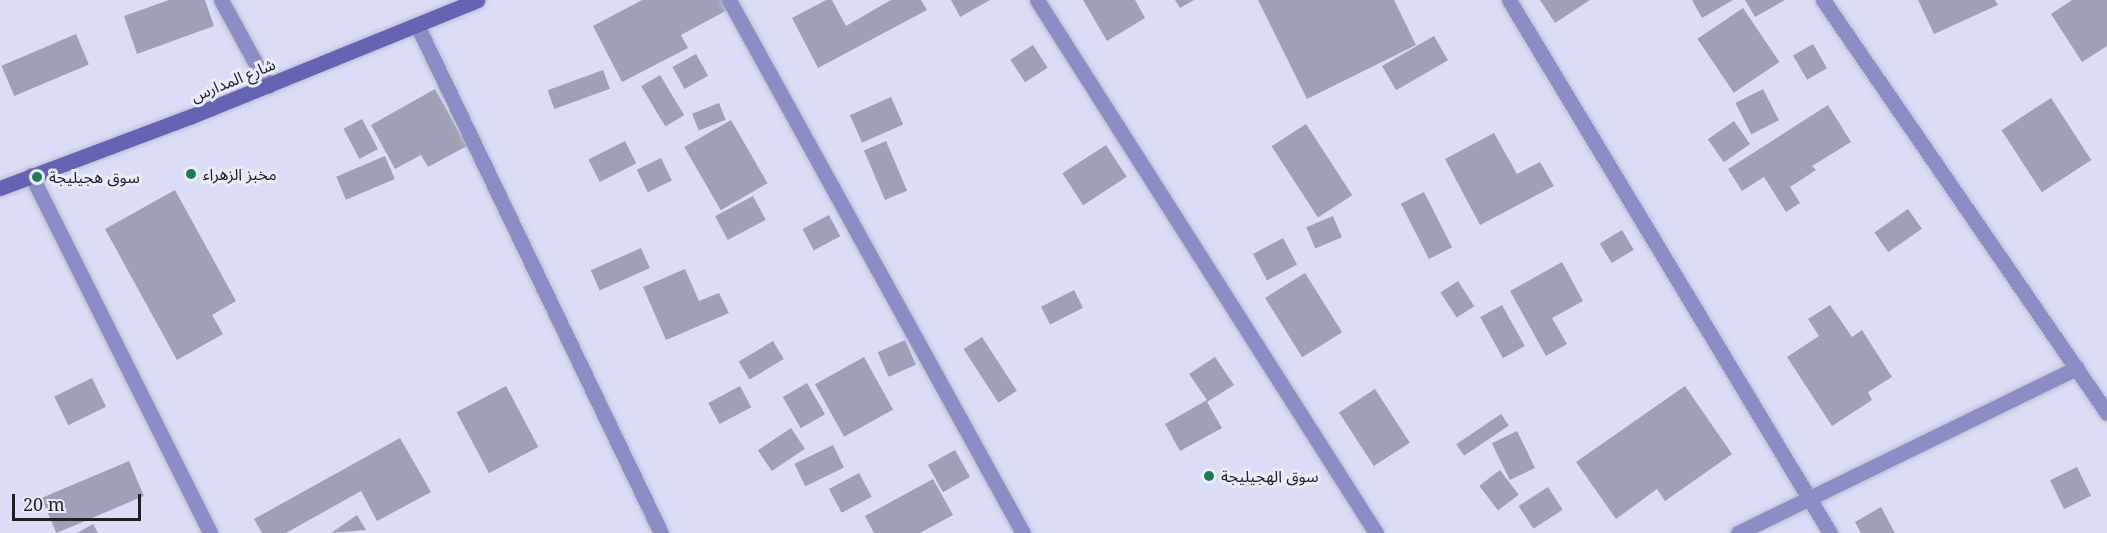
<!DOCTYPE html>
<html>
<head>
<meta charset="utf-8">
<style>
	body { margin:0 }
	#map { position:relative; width:2107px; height:533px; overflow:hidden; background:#dbddf6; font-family:"Noto Serif","Noto Sans Arabic",serif }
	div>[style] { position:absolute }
	.building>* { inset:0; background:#9fa0b8; transform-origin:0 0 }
	.roads { filter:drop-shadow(0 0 2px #b9bbd1) drop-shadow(0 0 2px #b9bbd1) }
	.street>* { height:15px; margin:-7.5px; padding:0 7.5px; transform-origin:7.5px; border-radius:7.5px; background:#8b8dc4 }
	.secondary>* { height:15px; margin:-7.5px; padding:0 7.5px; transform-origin:7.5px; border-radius:7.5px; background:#6563b3 }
	.dots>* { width:16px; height:16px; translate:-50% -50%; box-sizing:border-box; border:3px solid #e9ebff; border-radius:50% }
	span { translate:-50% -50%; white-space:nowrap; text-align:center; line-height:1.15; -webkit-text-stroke:6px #e9ebff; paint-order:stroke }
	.street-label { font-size:16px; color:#1e1f28 }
	.poi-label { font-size:16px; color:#1e1f28 }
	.left { translate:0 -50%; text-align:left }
	.scale { position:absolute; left:12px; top:494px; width:129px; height:27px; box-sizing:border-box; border:3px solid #1e1f28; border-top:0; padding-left:8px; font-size:18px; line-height:21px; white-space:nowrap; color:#1e1f28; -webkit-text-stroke:4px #e9ebff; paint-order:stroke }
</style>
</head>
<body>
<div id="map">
	<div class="building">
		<div style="clip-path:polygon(169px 0,205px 0,214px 26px,137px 54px,124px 16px)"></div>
		<div style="clip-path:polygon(642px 0,732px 0,735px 6px,681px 35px,688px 48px,622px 82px,593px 26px)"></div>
		<div style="clip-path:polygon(826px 0,832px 0,846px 26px,891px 0,921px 0,927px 10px,818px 68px,792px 18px)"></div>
		<div style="clip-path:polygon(951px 0,990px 0,960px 17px)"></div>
		<div style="clip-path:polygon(1083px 0,1135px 0,1145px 18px,1107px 41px)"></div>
		<div style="clip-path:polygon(1175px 0,1194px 0,1180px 8px)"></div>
		<div style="clip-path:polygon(1258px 0,1394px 0,1416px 45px,1307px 99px)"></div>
		<div style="clip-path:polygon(1540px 0,1590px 0,1555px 23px)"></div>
		<div style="clip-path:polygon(1692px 0,1733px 0,1702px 18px)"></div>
		<div style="clip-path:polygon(1745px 0,1785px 0,1755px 17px)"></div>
		<div style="clip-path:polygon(1918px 0,1995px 0,1998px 5px,1934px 34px)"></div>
		<div style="clip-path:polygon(2072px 0,2107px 0,2107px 46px,2082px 62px,2051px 14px)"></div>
		<div style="left:1743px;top:8px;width:65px;height:55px;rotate:56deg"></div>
		<div style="left:76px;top:34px;width:33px;height:81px;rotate:67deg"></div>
		<div style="left:1434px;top:36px;width:28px;height:60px;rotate:60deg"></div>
		<div style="left:1813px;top:44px;width:28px;height:23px;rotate:60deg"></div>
		<div style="left:1033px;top:45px;width:27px;height:27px;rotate:57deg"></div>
		<div style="left:696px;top:54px;width:25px;height:27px;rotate:61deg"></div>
		<div style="left:603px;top:70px;width:20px;height:59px;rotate:70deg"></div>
		<div style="left:660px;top:75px;width:47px;height:22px;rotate:59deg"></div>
		<div style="clip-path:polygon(435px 89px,467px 146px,428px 167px,421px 155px,395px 169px,371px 125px)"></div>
		<div style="left:1763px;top:89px;width:35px;height:31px;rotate:63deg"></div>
		<div style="left:891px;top:97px;width:30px;height:45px;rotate:66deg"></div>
		<div style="left:2051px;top:98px;width:74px;height:59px;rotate:57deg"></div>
		<div style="left:719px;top:103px;width:18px;height:29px;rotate:68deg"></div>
		<div style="clip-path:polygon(1828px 105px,1851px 142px,1812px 166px,1816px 170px,1790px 187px,1800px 203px,1786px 212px,1764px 177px,1742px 191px,1728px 169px)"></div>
		<div style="left:362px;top:119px;width:34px;height:21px;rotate:62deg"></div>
		<div style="left:731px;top:120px;width:73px;height:54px;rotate:60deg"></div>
		<div style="left:1734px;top:121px;width:28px;height:32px;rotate:55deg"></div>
		<div style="left:1306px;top:124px;width:85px;height:41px;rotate:57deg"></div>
		<div style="clip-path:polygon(1494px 133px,1517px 174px,1540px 162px,1554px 186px,1480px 225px,1445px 159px)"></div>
		<div style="left:625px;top:141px;width:25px;height:41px;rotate:63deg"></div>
		<div style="left:886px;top:141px;width:54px;height:24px;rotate:67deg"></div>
		<div style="left:1106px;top:145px;width:38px;height:52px;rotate:57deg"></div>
		<div style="left:385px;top:156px;width:25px;height:53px;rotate:67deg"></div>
		<div style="left:661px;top:158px;width:25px;height:27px;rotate:64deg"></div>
		<div style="clip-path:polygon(175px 190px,236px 301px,212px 315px,223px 334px,177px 360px,105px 229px)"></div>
		<div style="left:1424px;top:192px;width:62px;height:26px;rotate:63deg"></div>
		<div style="left:753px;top:196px;width:27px;height:43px;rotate:62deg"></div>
		<div style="left:1908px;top:209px;width:24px;height:41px;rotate:55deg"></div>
		<div style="left:829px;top:215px;width:24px;height:30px;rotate:62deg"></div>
		<div style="left:1333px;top:216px;width:23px;height:29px;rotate:67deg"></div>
		<div style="left:1622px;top:230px;width:23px;height:26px;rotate:59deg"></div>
		<div style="left:1283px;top:238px;width:30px;height:34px;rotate:62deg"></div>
		<div style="left:641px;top:248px;width:22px;height:55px;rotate:66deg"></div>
		<div style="clip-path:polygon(1562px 262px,1583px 301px,1552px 318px,1567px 344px,1546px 356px,1510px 291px)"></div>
		<div style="clip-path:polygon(685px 269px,699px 301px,719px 293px,729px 313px,666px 340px,643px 287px)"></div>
		<div style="left:1305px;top:273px;width:70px;height:47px;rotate:58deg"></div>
		<div style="left:1458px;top:281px;width:30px;height:21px;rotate:57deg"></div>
		<div style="left:1074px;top:290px;width:20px;height:37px;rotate:63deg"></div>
		<div style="left:1502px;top:305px;width:47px;height:25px;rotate:61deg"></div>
		<div style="clip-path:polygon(1830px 305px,1852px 337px,1862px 330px,1892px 377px,1868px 392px,1872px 400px,1832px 426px,1787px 357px,1819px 336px,1808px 319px)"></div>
		<div style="left:982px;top:337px;width:64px;height:22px;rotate:57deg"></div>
		<div style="left:905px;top:340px;width:27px;height:30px;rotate:66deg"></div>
		<div style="left:773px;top:341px;width:21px;height:40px;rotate:59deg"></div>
		<div style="left:864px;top:357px;width:60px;height:56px;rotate:61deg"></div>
		<div style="clip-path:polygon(1215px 357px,1234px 385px,1207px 402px,1222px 428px,1180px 451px,1165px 424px,1207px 400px,1189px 374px)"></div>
		<div style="left:92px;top:378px;width:32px;height:42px;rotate:64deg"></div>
		<div style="left:807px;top:383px;width:36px;height:28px;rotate:60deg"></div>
		<div style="left:506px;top:386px;width:69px;height:56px;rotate:62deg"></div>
		<div style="left:740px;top:386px;width:24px;height:36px;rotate:62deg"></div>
		<div style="clip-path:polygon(1685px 386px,1732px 454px,1665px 501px,1657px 489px,1616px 519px,1576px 462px)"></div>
		<div style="left:1375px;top:389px;width:64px;height:43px;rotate:57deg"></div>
		<div style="left:1501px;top:414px;width:14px;height:54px;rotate:56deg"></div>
		<div style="left:791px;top:428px;width:25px;height:40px;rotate:56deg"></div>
		<div style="left:1517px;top:431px;width:41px;height:28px;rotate:64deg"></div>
		<div style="clip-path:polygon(400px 438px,431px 492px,377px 521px,361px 491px,286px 533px,262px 533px,254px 519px)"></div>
		<div style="left:833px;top:445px;width:25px;height:43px;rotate:64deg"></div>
		<div style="left:955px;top:450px;width:31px;height:31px;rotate:61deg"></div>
		<div style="left:129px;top:461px;width:38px;height:95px;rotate:67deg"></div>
		<div style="left:2077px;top:467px;width:32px;height:30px;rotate:64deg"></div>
		<div style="left:1500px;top:470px;width:31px;height:26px;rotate:53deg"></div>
		<div style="left:859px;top:473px;width:27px;height:34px;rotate:62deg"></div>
		<div style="clip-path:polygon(933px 479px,953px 515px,920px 533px,874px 533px,865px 516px)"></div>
		<div style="left:1548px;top:487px;width:27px;height:35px;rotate:57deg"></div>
		<div style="clip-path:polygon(1881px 507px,1895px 533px,1861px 533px,1855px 522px)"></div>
		<div style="clip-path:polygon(357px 515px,366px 530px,331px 533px)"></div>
		<div style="clip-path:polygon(93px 524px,98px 533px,77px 533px)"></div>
	</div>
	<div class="roads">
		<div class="street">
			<div style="left:221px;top:0;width:98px;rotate:61.3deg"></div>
			<div style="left:729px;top:0;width:609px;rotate:61.12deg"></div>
			<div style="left:1037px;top:0;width:632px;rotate:57.54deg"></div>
			<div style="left:1509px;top:0;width:622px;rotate:58.94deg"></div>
			<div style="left:1823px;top:0;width:501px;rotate:55.49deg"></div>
			<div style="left:417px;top:25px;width:564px;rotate:64.34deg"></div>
			<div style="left:31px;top:175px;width:400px;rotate:63.4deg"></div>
			<div style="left:1738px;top:533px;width:377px;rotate:-26deg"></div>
		</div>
		<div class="secondary">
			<div style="left:0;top:188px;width:205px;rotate:-20.6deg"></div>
			<div style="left:192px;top:116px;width:308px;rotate:-22.1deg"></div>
		</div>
	</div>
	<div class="dots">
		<div style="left:191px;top:174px;background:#1d7c53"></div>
		<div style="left:37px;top:177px;background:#1d7c53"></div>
		<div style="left:1209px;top:476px;background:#1d7c53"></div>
	</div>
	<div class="street-label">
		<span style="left:233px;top:80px;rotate:-22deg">شارع المدارس</span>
	</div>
	<div class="poi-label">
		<span class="left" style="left:203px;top:174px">مخبز الزهراء</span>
		<span class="left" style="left:49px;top:177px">سوق هجيليجة</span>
		<span class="left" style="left:1221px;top:476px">سوق الهجيليجة</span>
	</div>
	<div class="scale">20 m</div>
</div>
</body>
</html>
